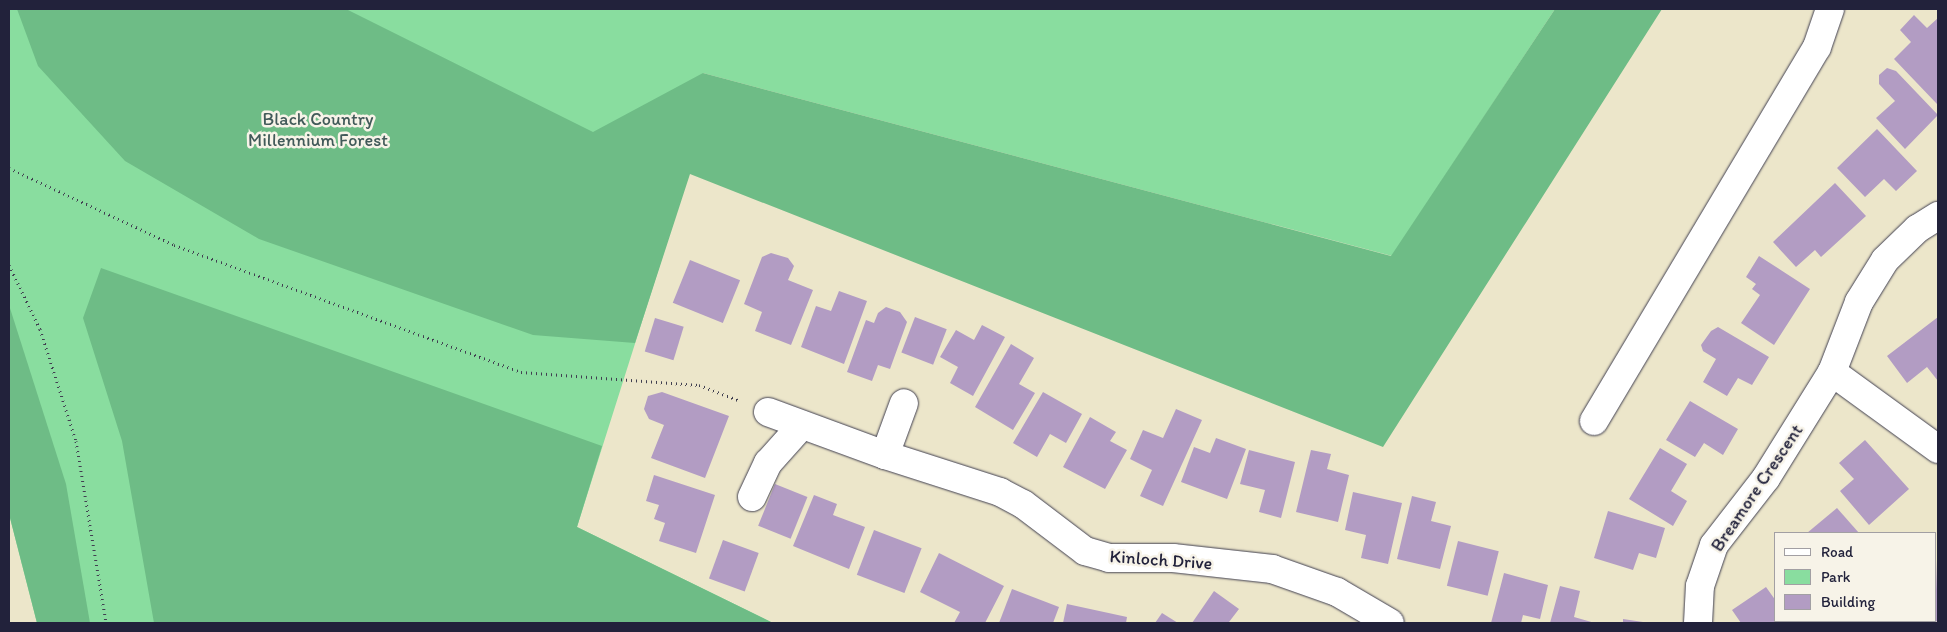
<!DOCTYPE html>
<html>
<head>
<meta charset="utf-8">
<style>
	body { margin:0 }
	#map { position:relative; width:1947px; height:632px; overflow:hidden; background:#ece6ca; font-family:Itim,sans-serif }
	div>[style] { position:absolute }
	.green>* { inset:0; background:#89dd9f }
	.forest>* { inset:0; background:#6ebc86 }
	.building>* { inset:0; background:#b29cc3; transform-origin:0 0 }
	.path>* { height:3px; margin-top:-1.5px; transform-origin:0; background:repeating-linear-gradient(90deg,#403f50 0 1px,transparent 0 5px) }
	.roads { filter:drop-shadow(0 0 1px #403f50) drop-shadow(0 0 1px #403f50) }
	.minor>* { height:28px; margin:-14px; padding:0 14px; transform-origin:14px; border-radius:14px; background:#fff }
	span { translate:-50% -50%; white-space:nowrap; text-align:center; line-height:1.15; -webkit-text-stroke:5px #f7f3e8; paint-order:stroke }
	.park-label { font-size:18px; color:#415a59 }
	.street-label { font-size:18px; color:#22223b }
	.frame { position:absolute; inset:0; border:10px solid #22223b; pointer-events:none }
	.legend { position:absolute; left:1774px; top:532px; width:162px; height:90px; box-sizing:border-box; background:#f7f3e8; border:1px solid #a29fa3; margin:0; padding:6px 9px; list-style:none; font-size:15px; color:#22223b }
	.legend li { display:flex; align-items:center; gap:10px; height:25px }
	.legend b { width:25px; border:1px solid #a29fa3 }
</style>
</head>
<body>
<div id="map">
	<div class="green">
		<div style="clip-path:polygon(9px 9px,1555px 9px,1392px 256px,703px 73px,689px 173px,577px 527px,773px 623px,37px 623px,9px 514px)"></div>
	</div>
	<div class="forest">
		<div style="clip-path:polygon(17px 9px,346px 9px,593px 132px,703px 73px,1391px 256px,1555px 9px,1662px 9px,1383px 447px,690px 174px,635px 343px,533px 335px,259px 239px,125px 161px,38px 66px)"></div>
		<div style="clip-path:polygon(101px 268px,602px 446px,577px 527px,773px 623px,154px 623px,122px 441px,83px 318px)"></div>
		<div style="clip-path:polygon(9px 305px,66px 484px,90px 623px,37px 623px,9px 514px)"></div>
	</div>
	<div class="building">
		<div style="clip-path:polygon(1914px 15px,1927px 28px,1938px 18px,1937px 104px,1894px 59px,1911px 42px,1900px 30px)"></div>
		<div style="clip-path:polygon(1887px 68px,1896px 71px,1938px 115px,1905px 149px,1876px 118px,1895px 101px,1879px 84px,1879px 75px)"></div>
		<div style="clip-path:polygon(1877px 129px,1917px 171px,1896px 191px,1884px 179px,1865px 197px,1837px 168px)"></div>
		<div style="clip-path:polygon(1835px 183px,1866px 216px,1821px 257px,1815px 250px,1796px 267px,1773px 242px)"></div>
		<div style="clip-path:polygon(771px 253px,788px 258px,794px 266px,788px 280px,813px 290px,791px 345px,755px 331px,762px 312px,744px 304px,762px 257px)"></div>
		<div style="clip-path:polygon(1759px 256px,1810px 289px,1774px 345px,1741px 323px,1760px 295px,1752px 289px,1756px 284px,1746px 277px)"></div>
		<div style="left:690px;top:260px;width:54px;height:46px;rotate:22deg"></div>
		<div style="clip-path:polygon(839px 291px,867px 301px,844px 364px,801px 347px,816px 306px,831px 311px)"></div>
		<div style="clip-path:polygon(886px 307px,900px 312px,907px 322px,890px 369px,878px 365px,872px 381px,847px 372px,866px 320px,874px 323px,878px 313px)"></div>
		<div style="left:915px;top:317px;width:34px;height:38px;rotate:21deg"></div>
		<div style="clip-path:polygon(1938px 317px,1938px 381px,1927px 367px,1907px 383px,1887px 356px)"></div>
		<div style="left:655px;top:318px;width:30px;height:35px;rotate:17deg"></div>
		<div style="clip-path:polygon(982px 325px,1005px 337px,973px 396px,950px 383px,958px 367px,940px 357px,956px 330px,974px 340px)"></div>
		<div style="clip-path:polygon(1718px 327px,1769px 357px,1752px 385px,1738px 378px,1727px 396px,1703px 382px,1716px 359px,1703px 351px,1701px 345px,1711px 331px)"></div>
		<div style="clip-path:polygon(1011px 344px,1034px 358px,1019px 384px,1035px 393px,1013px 430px,975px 407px)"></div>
		<div style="clip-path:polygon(662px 392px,729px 416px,705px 478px,651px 458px,664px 425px,649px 419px,644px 409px,648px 396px)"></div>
		<div style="clip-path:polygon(1043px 392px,1082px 414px,1066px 443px,1050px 434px,1037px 457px,1013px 443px)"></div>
		<div style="clip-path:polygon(1690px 401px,1738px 429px,1723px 455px,1704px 443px,1695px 457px,1666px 440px)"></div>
		<div style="clip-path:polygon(1176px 409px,1202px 420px,1163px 506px,1140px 496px,1152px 470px,1130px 459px,1143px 430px,1163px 438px)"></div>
		<div style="clip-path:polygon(1090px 417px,1116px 432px,1110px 441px,1127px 450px,1105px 489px,1063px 467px)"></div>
		<div style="clip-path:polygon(1216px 438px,1246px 449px,1227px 499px,1181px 482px,1194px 447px,1210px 453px)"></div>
		<div style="clip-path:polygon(1865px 440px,1909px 489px,1869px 525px,1840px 491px,1854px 479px,1839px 463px)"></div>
		<div style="clip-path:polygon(1660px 448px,1687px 464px,1671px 491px,1687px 501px,1673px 526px,1629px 499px)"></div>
		<div style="clip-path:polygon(1249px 450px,1295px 462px,1281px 518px,1259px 512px,1265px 490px,1240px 484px)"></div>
		<div style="clip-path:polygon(1311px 450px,1331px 454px,1327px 469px,1349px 475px,1338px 522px,1296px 512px)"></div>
		<div style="clip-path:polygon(654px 475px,715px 495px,696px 553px,659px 541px,665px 523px,654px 519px,659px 505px,646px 501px)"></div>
		<div style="left:775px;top:484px;width:35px;height:45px;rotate:22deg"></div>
		<div style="clip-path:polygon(1353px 492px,1402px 503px,1388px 564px,1361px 558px,1366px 535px,1345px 530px)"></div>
		<div style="clip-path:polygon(814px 495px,837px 504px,833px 515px,865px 527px,849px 569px,793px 546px)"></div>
		<div style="clip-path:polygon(1412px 496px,1436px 502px,1431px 521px,1451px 526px,1440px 569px,1397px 559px)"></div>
		<div style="clip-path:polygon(1837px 508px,1859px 533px,1807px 533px)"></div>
		<div style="clip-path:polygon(1608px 511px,1665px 528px,1656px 558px,1639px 553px,1633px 570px,1594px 558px)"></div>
		<div style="left:874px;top:530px;width:51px;height:48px;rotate:21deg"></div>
		<div style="left:723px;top:540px;width:38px;height:41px;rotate:20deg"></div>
		<div style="left:1458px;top:541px;width:42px;height:46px;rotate:14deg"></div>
		<div style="clip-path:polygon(939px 553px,1004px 586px,985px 623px,954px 623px,960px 612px,920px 592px)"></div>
		<div style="clip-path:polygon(1936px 559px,1938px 620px,1935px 623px,1932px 621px,1936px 621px)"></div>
		<div style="clip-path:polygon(1504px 573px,1548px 585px,1540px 619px,1523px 615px,1521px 623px,1491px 623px)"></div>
		<div style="clip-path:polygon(1560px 586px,1580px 591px,1574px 617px,1595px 623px,1550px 623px)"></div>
		<div style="clip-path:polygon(1766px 587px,1776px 601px,1776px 621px,1811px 623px,1741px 623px,1732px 610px)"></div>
		<div style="clip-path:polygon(1012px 589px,1059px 607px,1053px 623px,999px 623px)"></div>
		<div style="clip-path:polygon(1214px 591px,1239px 609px,1229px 622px,1232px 623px,1192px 623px)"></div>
		<div style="clip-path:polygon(1067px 604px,1127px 617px,1126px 623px,1063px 623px)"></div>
		<div style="clip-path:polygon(1162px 613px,1178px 623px,1155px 623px)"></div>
		<div style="clip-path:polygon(1623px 619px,1643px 622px,1643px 623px,1623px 623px)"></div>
	</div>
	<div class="path">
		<div style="left:9px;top:168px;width:182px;rotate:25deg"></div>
		<div style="left:174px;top:245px;width:370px;rotate:20.1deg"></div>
		<div style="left:521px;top:372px;width:178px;rotate:4.2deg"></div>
		<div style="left:699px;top:385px;width:42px;rotate:21deg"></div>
		<div style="left:9px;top:265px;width:71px;rotate:64.2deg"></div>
		<div style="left:40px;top:329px;width:118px;rotate:72.2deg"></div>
		<div style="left:76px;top:441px;width:184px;rotate:80.6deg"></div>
	</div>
	<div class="roads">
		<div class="minor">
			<div style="left:1832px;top:372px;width:131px;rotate:36deg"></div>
			<div style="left:768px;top:412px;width:125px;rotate:20.2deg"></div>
			<div style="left:885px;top:455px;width:121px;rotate:17.8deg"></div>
			<div style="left:1000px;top:492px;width:26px;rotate:28deg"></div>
			<div style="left:1023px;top:504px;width:78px;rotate:37.2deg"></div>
			<div style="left:1085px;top:551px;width:25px;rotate:16deg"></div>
			<div style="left:1109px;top:558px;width:64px"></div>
			<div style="left:1173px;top:558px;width:100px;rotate:6.3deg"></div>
			<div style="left:1272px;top:569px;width:69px;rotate:19.5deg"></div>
			<div style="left:1337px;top:592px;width:61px;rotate:30.3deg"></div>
			<div style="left:1594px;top:421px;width:435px;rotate:-59.2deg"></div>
			<div style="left:1817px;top:47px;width:40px;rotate:-71.1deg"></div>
			<div style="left:885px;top:455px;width:55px;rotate:-69.9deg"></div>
			<div style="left:752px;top:497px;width:38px;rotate:-65deg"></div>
			<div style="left:768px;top:463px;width:51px;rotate:-48.2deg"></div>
			<div style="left:1698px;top:623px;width:37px;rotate:-87deg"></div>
			<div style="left:1700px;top:586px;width:43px;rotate:-71.1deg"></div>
			<div style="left:1714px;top:545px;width:85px;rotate:-52.2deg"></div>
			<div style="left:1766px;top:478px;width:125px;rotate:-58.1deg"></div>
			<div style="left:1832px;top:372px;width:75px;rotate:-68.9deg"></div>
			<div style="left:1859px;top:302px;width:49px;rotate:-58.2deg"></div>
			<div style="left:1885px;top:260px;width:45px;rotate:-44.1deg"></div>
			<div style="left:1917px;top:229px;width:25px;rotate:-32deg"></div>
		</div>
	</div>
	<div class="park-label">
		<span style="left:318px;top:130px">Black Country<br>Millennium Forest</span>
	</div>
	<div class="street-label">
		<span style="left:1757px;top:488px;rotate:-56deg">Breamore Crescent</span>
		<span style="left:1161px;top:560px;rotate:4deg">Kinloch Drive</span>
	</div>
	<div class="frame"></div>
	<ul class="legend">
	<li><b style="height:6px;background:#fff"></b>Road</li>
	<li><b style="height:14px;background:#89dd9f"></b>Park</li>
	<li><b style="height:14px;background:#b29cc3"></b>Building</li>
	</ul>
</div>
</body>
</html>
